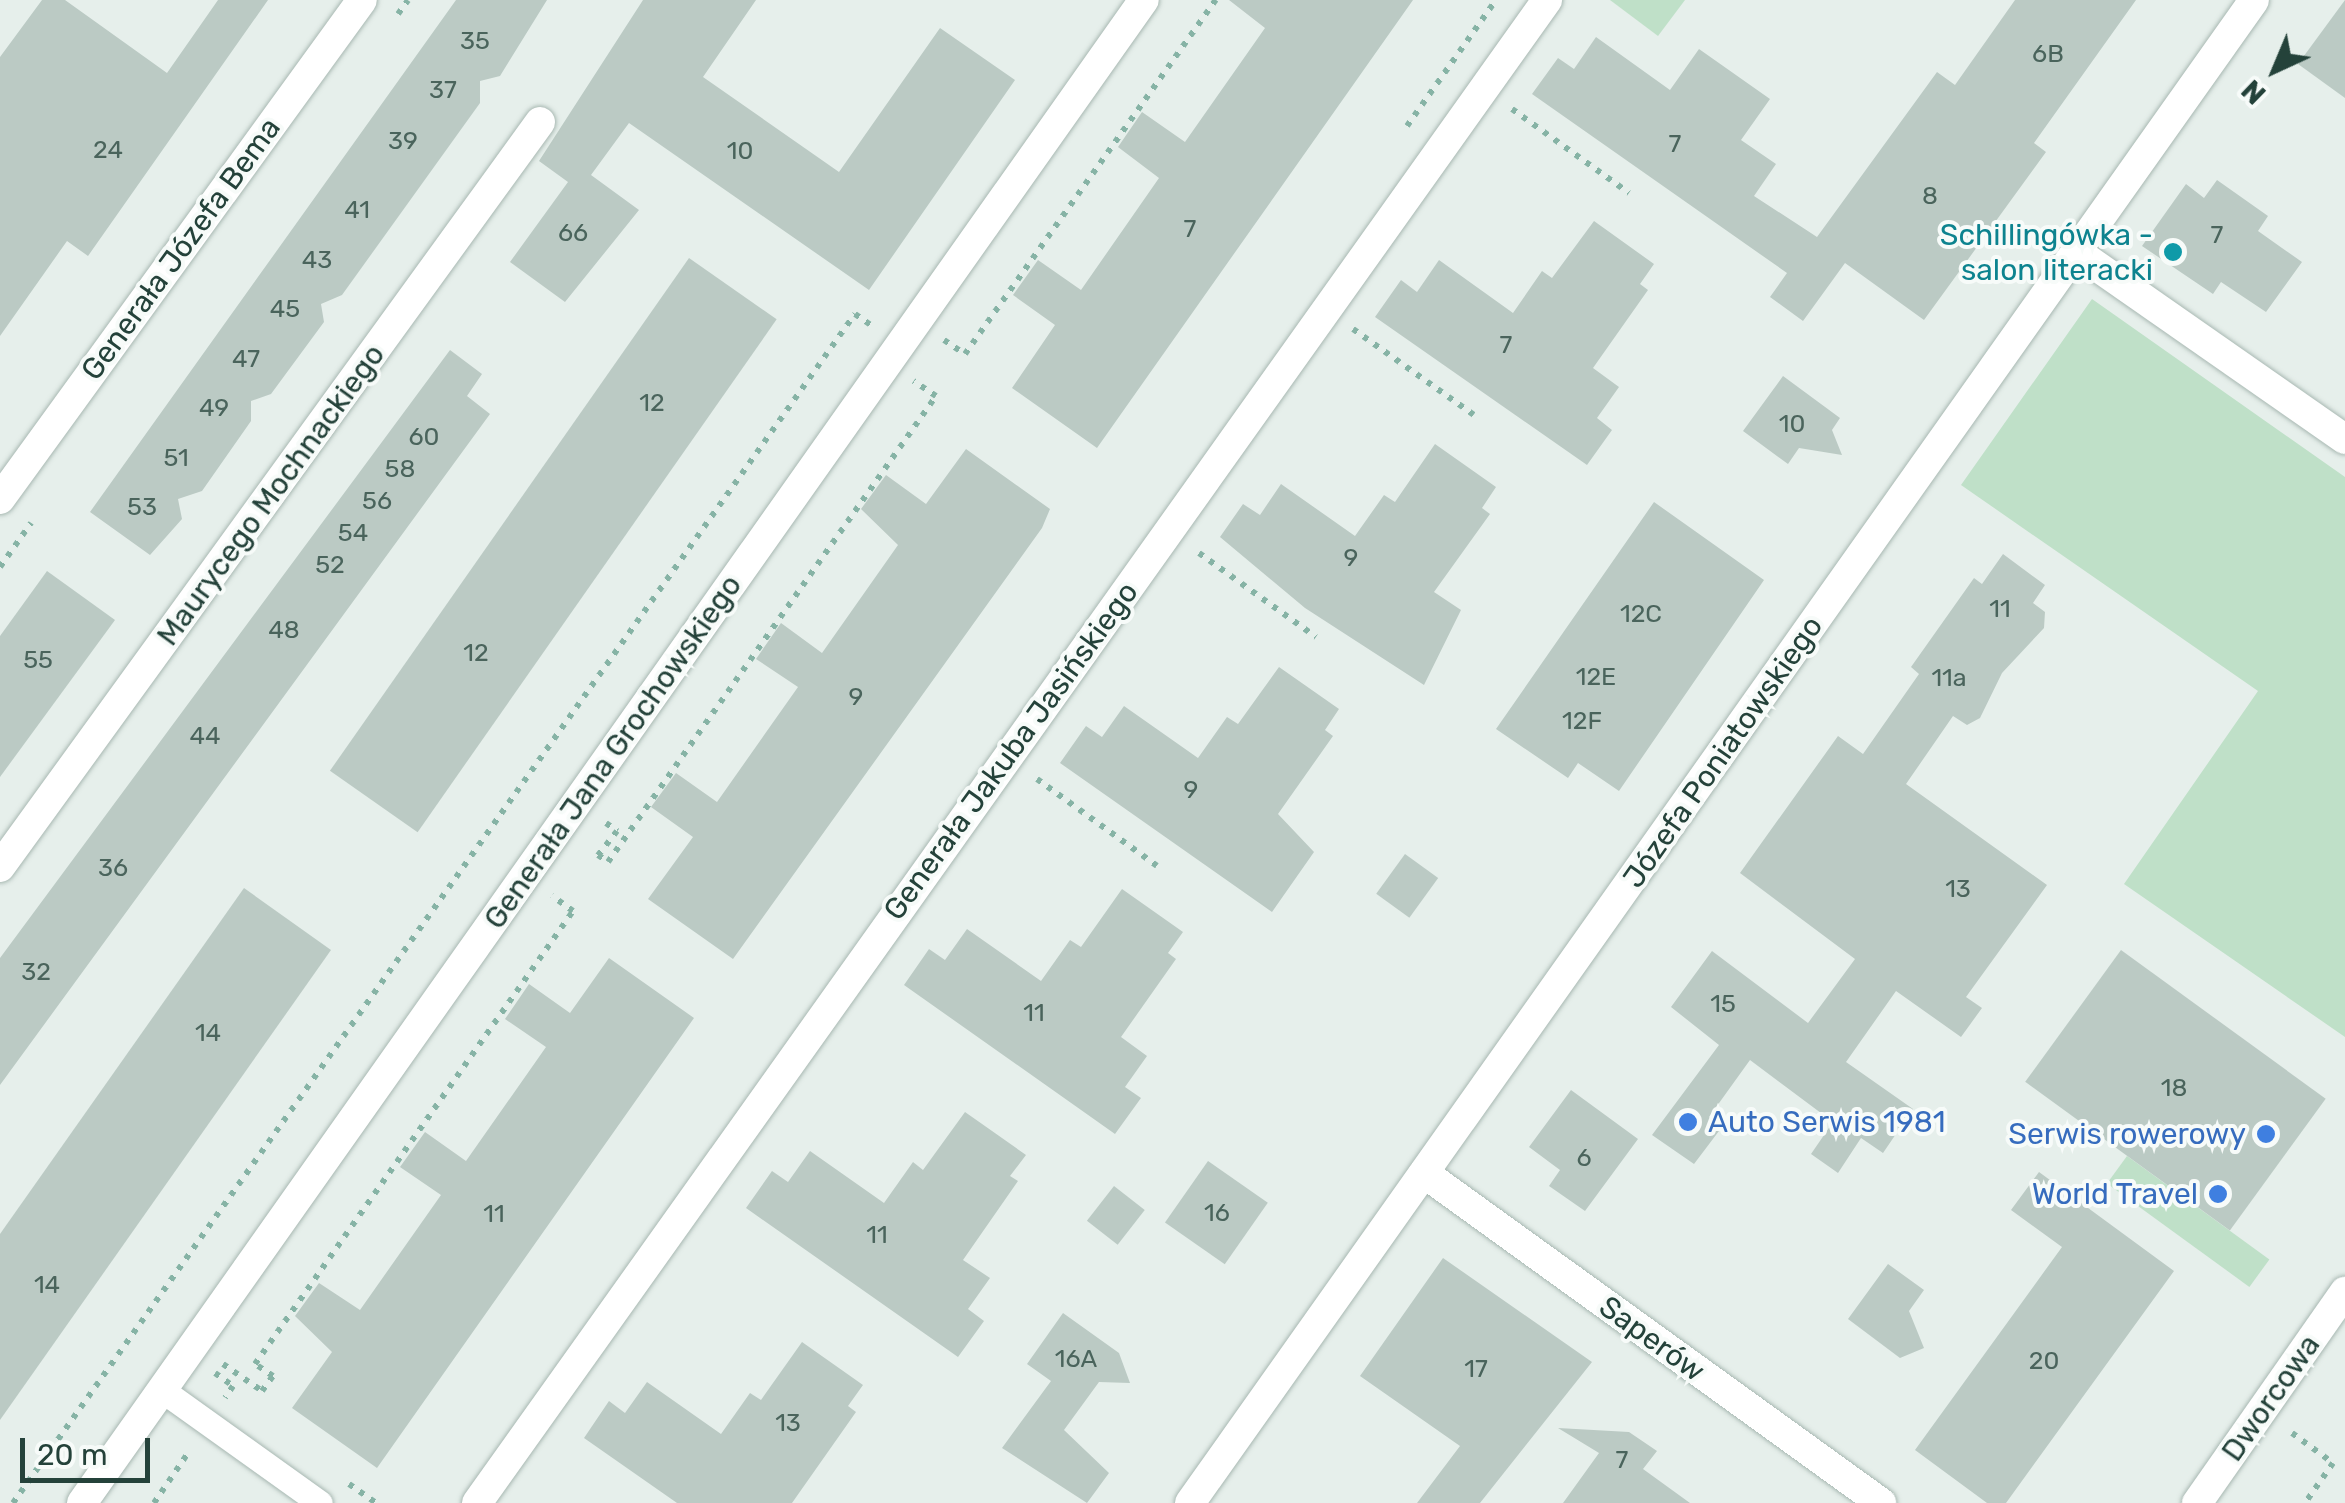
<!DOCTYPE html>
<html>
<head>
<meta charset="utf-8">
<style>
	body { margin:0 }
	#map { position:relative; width:2345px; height:1503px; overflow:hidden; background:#e6efeb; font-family:Rubik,sans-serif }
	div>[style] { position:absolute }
	.green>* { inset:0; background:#bfe0c8; transform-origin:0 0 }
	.building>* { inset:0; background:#bbcac4; transform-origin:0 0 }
	.path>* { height:6px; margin-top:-3px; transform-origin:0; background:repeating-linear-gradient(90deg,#86b3a5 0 5px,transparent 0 13px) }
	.roads { filter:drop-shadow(0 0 2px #a8b8b2) drop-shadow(0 0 2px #a8b8b2) }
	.lane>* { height:25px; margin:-12.5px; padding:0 12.5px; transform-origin:12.5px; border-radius:12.5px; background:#fff }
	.street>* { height:30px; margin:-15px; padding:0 15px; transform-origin:15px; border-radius:15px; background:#fff }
	.secondary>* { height:30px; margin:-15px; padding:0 15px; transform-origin:15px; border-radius:15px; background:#fff }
	.dots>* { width:28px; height:28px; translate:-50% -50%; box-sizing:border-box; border:5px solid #f7fbf9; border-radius:50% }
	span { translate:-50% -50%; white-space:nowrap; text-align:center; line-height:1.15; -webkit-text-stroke:8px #f7fbf9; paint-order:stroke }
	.number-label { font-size:25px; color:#4a645c }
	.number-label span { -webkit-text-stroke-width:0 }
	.culture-label { font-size:30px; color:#0d838f }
	.right { translate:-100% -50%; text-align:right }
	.street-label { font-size:30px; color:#24423a }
	.shop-label { font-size:30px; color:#366cbe }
	.left { translate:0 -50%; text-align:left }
	.north { position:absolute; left:2225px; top:20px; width:100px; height:100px; -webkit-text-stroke:8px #f7fbf9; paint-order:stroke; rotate:224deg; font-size:28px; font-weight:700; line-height:40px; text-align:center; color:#24423a }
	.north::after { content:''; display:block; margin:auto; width:35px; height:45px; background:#24423a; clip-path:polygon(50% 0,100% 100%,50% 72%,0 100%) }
	.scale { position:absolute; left:20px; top:1438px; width:130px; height:45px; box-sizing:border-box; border:5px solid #24423a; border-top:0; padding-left:12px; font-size:30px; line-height:35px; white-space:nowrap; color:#24423a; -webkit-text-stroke:8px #f7fbf9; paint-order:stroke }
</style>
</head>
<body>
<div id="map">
	<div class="green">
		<div style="clip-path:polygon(1610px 0,1685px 0,1658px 36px)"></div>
		<div style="clip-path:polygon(2092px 299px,2345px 477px,2345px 1037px,2124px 884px,2258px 691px,1961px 485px)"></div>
		<div style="left:2127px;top:1156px;width:176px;height:34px;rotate:36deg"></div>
	</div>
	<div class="building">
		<div style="clip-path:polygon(42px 0,65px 0,167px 73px,218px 0,268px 0,88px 256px,67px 241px,0 336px,0 57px)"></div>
		<div style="clip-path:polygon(456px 0,547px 0,500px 76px,480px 81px,480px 103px,342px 295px,321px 304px,324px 322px,271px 394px,251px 401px,251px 421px,202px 491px,178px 499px,182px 519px,150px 555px,90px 512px)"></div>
		<div style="clip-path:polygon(643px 0,756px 0,703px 77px,839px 172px,940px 28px,1015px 80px,869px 290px,629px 123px,591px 175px,639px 210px,565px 302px,510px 262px,568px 182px,539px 161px)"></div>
		<div style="clip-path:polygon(1229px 0,1413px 0,1097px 448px,1012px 388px,1055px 325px,1013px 295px,1038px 260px,1081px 290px,1159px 178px,1118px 147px,1142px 112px,1185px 142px,1265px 28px)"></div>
		<div style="clip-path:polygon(2015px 0,2136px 0,2034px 143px,2046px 152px,1924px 320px,1845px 263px,1803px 321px,1770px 297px,1787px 273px,1532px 94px,1558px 58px,1574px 69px,1596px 37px,1670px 90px,1699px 49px,1770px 99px,1741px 140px,1776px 164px,1754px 196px,1817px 237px,1937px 72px,1955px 85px)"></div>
		<div style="clip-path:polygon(2345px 0,2345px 98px,2298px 64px)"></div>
		<div style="clip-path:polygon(2217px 180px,2268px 216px,2258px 231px,2302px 262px,2266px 312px,2221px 282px,2213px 294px,2142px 246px,2186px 184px,2204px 198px)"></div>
		<div style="clip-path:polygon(1594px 221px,1654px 264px,1640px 284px,1648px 290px,1593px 368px,1619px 387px,1597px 418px,1612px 430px,1587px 465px,1375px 317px,1401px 280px,1417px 292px,1439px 260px,1513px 313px,1542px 271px,1552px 278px)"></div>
		<div style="left:689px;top:258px;width:107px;height:626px;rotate:35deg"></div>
		<div style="clip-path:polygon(450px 350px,482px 374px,467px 396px,490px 414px,0 1085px,0 958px)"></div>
		<div style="clip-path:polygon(1783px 376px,1840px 418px,1832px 430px,1842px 455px,1799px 448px,1788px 464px,1743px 431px)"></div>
		<div style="clip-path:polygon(1435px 444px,1496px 487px,1482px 508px,1490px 514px,1434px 592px,1461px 610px,1424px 685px,1305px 608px,1220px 537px,1243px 504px,1260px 515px,1281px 484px,1355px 536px,1384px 495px,1395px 502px)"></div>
		<div style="clip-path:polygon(966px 449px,1050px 509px,1042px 528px,733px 959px,648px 899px,693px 837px,651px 807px,676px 773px,717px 802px,798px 687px,756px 659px,781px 623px,822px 653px,898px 545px,861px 509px,886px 475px,926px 504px)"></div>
		<div style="clip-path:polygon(1654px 502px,1764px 580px,1619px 791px,1578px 763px,1568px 778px,1496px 729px)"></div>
		<div style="clip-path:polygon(2003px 554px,2045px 585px,2033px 603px,2045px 612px,2044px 628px,2002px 673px,1980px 718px,1967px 725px,1953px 716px,1906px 784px,2047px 885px,1966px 997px,1982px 1008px,1961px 1037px,1896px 991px,1846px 1062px,1913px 1109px,1883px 1153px,1861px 1138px,1838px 1173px,1811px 1154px,1833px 1122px,1750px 1060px,1709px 1117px,1722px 1127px,1694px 1164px,1652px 1135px,1719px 1045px,1671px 1007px,1712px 951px,1808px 1023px,1855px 959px,1740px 873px,1838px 736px,1863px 754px,1919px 674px,1911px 667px,1974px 578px,1982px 584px)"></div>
		<div style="clip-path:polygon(47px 571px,115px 620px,0 777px,0 636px)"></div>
		<div style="clip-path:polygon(1279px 667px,1339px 709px,1325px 730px,1333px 736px,1278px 814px,1314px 852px,1272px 912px,1060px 763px,1086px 726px,1102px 737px,1124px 706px,1198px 758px,1227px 717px,1238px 724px)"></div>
		<div style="left:1405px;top:854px;width:41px;height:49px;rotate:36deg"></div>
		<div style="clip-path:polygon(244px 888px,331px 950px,0 1420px,0 1234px)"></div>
		<div style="clip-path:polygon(1122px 889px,1183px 932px,1168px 953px,1176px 959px,1121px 1037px,1147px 1056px,1125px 1087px,1141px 1098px,1115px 1134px,904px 985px,929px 949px,945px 960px,967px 929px,1041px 981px,1070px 940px,1081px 947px)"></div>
		<div style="left:2121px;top:950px;width:253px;height:163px;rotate:36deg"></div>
		<div style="clip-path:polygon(609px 958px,694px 1018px,377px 1468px,292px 1408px,332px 1352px,295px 1316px,319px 1283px,360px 1310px,441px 1195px,400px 1167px,425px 1132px,466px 1161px,546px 1047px,505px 1019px,529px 984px,570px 1013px)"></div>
		<div style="clip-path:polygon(1571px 1090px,1638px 1139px,1585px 1211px,1549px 1186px,1560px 1170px,1529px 1147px)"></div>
		<div style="clip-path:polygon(965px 1112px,1026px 1155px,1010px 1176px,1018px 1181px,963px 1260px,990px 1278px,968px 1309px,984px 1321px,958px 1357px,746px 1208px,772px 1171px,788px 1182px,810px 1151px,884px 1203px,913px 1162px,923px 1170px)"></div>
		<div style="left:1208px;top:1161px;width:73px;height:75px;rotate:35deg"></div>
		<div style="clip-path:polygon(2039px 1172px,2174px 1271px,2006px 1503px,1987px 1503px,1915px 1450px,2062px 1247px,2011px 1210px)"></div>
		<div style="left:1114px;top:1186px;width:39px;height:44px;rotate:38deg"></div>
		<div style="clip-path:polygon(1443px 1258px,1592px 1362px,1480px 1503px,1417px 1503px,1460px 1446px,1360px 1376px)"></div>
		<div style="clip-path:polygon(1888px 1264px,1924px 1290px,1909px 1311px,1924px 1348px,1900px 1358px,1848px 1319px)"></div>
		<div style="clip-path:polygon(1063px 1313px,1119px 1353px,1130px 1383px,1099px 1382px,1064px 1430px,1109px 1473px,1087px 1503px,1002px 1448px,1051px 1381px,1027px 1364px)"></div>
		<div style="clip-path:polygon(802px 1342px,863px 1385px,848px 1406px,856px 1412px,792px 1503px,677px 1503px,584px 1438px,609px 1401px,625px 1413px,647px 1382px,721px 1434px,750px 1393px,761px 1400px)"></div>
		<div style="clip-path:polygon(1558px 1428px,1629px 1432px,1657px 1451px,1643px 1469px,1690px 1503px,1563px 1503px,1599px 1453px)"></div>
	</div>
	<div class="path">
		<div style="left:398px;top:14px;width:17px;rotate:-54deg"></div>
		<div style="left:1512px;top:109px;width:144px;rotate:35.7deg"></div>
		<div style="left:1407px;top:126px;width:154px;rotate:-54.8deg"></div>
		<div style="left:1353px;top:329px;width:148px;rotate:35.4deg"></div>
		<div style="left:944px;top:340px;width:25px;rotate:34deg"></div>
		<div style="left:965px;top:354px;width:434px;rotate:-54.7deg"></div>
		<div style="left:1199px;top:553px;width:144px;rotate:35.7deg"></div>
		<div style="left:0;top:567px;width:54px;rotate:-54.8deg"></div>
		<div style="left:1037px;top:779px;width:148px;rotate:35.9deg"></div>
		<div style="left:606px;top:823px;width:14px;rotate:36deg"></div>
		<div style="left:617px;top:831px;width:31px;rotate:128deg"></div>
		<div style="left:598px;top:855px;width:12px;rotate:35deg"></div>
		<div style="left:608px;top:862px;width:570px;rotate:-54.86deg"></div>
		<div style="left:936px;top:396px;width:27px;rotate:-146deg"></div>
		<div style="left:223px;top:1364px;width:47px;rotate:34.7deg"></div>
		<div style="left:262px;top:1391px;width:19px;rotate:-54deg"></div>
		<div style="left:273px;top:1376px;width:22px;rotate:-146deg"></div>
		<div style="left:255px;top:1364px;width:553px;rotate:-54.93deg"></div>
		<div style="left:573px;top:911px;width:26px;rotate:-144deg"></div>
		<div style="left:215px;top:1373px;width:22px;rotate:36deg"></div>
		<div style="left:233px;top:1386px;width:14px;rotate:124deg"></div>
		<div style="left:2292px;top:1433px;width:51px;rotate:36.2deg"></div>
		<div style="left:2333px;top:1463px;width:49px;rotate:125deg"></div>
		<div style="left:349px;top:1484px;width:33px;rotate:35deg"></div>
		<div style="left:13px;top:1503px;width:1457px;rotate:-54.7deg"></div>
		<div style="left:855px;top:314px;width:19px;rotate:35deg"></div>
		<div style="left:154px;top:1503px;width:64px;rotate:-55.8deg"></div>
	</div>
	<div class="roads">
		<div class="lane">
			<div style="left:162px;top:1390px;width:194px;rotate:35.6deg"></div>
		</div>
		<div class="street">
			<div style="left:2078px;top:253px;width:325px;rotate:34.9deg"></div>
			<div style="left:0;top:499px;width:616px;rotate:-54.04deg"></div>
			<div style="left:0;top:867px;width:920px;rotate:-54.06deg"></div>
			<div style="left:1424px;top:1173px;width:564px;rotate:35.83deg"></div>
			<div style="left:82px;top:1503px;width:1840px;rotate:-54.76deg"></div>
			<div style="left:477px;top:1503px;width:1845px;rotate:-54.55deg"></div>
			<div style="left:1190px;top:1503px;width:1841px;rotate:-54.7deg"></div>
		</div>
		<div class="secondary">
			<div style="left:2197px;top:1503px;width:258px;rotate:-55deg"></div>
		</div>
	</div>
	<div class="dots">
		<div style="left:2173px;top:252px;background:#0f9aa8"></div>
		<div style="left:1688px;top:1122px;background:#3f7fe0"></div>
		<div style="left:2266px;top:1134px;background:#3f7fe0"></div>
		<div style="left:2218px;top:1194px;background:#3f7fe0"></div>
	</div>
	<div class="number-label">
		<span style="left:475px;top:41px">35</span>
		<span style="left:2048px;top:54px">6B</span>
		<span style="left:443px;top:90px">37</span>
		<span style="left:403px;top:141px">39</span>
		<span style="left:1675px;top:144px">7</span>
		<span style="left:108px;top:150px">24</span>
		<span style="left:740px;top:151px">10</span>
		<span style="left:1930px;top:196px">8</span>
		<span style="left:357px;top:210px">41</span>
		<span style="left:1190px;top:229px">7</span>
		<span style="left:573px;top:233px">66</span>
		<span style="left:2217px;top:235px">7</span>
		<span style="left:317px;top:260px">43</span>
		<span style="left:285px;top:309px">45</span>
		<span style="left:1506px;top:345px">7</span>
		<span style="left:246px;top:359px">47</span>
		<span style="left:652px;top:403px">12</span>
		<span style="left:214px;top:408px">49</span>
		<span style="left:1792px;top:424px">10</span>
		<span style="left:424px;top:437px">60</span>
		<span style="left:176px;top:458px">51</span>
		<span style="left:400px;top:469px">58</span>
		<span style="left:377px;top:501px">56</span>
		<span style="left:142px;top:507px">53</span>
		<span style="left:353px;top:533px">54</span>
		<span style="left:1351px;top:558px">9</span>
		<span style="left:330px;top:565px">52</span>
		<span style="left:2000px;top:609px">11</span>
		<span style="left:1641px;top:614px">12C</span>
		<span style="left:284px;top:630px">48</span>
		<span style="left:476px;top:653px">12</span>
		<span style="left:38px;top:660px">55</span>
		<span style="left:1596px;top:677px">12E</span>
		<span style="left:1949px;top:678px">11a</span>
		<span style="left:856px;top:697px">9</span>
		<span style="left:1582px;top:721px">12F</span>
		<span style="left:205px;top:736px">44</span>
		<span style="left:1191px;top:790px">9</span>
		<span style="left:113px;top:868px">36</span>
		<span style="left:1958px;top:889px">13</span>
		<span style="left:36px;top:972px">32</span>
		<span style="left:1723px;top:1004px">15</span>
		<span style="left:1034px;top:1013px">11</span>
		<span style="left:208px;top:1033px">14</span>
		<span style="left:2174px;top:1088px">18</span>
		<span style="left:1584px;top:1158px">6</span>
		<span style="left:1217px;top:1213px">16</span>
		<span style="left:494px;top:1214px">11</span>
		<span style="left:877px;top:1235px">11</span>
		<span style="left:47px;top:1285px">14</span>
		<span style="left:1076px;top:1359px">16A</span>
		<span style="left:2044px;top:1361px">20</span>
		<span style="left:1476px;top:1369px">17</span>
		<span style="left:788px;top:1423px">13</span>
		<span style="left:1622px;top:1460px">7</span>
	</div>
	<div class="culture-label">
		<span class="right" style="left:2153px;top:252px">Schillingówka -<br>salon literacki</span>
	</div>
	<div class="street-label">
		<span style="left:181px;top:249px;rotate:-54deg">Generała Józefa Bema</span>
		<span style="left:271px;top:495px;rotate:-54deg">Maurycego Mochnackiego</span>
		<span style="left:1011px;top:751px;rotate:-54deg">Generała Jakuba Jasińskiego</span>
		<span style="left:613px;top:752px;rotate:-55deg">Generała Jana Grochowskiego</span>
		<span style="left:1723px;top:752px;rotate:-55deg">Józefa Poniatowskiego</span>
		<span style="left:1652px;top:1339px;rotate:36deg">Saperów</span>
		<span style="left:2271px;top:1398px;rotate:-55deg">Dworcowa</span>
	</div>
	<div class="shop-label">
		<span class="left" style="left:1708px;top:1122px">Auto Serwis 1981</span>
		<span class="right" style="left:2246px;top:1134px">Serwis rowerowy</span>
		<span class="right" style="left:2198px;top:1194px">World Travel</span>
	</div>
	<div class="north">N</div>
	<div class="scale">20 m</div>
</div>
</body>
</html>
